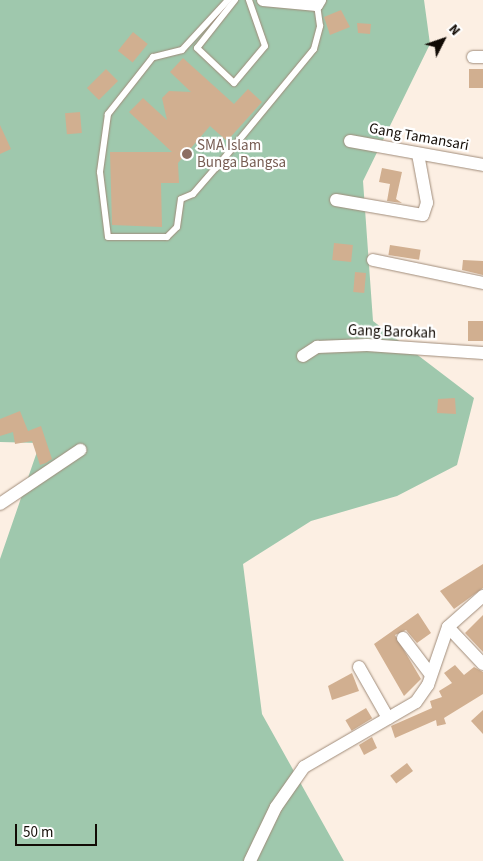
<!DOCTYPE html>
<html>
<head>
<meta charset="utf-8">
<style>
	body { margin:0 }
	#map { position:relative; width:483px; height:861px; overflow:hidden; background:#fcefe3; font-family:"Source Sans 3",sans-serif }
	div>[style] { position:absolute }
	.forest>* { inset:0; background:#9fc8ad }
	.building>* { inset:0; background:#d1af90; transform-origin:0 0 }
	.roads { filter:drop-shadow(0 0 1px #a08c7a) drop-shadow(0 0 1px #a08c7a) }
	.lane>* { height:6px; margin:-3px; padding:0 3px; transform-origin:3px; border-radius:3px; background:#fff }
	.street>* { height:12px; margin:-6px; padding:0 6px; transform-origin:6px; border-radius:6px; background:#fff }
	.dots>* { width:14px; height:14px; translate:-50% -50%; box-sizing:border-box; border:2px solid #fff; border-radius:50% }
	span { translate:-50% -50%; white-space:nowrap; text-align:center; line-height:1.15; -webkit-text-stroke:4.5px #fff; paint-order:stroke }
	.street-label { font-size:15px; color:#120b05 }
	.education-label { font-size:15px; color:#785e54 }
	.left { translate:0 -50%; text-align:left }
	.north { position:absolute; left:418px; top:15px; width:50px; height:50px; -webkit-text-stroke:4px #fff; paint-order:stroke; rotate:49deg; font-size:14px; font-weight:700; line-height:20px; text-align:center; color:#120b05 }
	.north::after { content:''; display:block; margin:auto; width:18px; height:22px; background:#120b05; clip-path:polygon(50% 0,100% 100%,50% 72%,0 100%) }
	.scale { position:absolute; left:15px; top:824px; width:82px; height:22px; box-sizing:border-box; border:2px solid #120b05; border-top:0; padding-left:6px; font-size:15px; line-height:18px; white-space:nowrap; color:#120b05; -webkit-text-stroke:4px #fff; paint-order:stroke }
</style>
</head>
<body>
<div id="map">
	<div class="forest">
		<div style="clip-path:polygon(0 0,424px 0,430px 44px,363px 181px,373px 321px,474px 398px,457px 465px,397px 496px,311px 521px,243px 564px,262px 714px,344px 861px,0 861px,0 559px,40px 443px,0 442px)"></div>
	</div>
	<div class="building">
		<div style="clip-path:polygon(341px 10px,350px 27px,330px 35px,324px 17px)"></div>
		<div style="clip-path:polygon(357px 23px,371px 24px,370px 34px,358px 33px)"></div>
		<div style="left:133px;top:32px;width:19px;height:24px;rotate:39deg"></div>
		<div style="clip-path:polygon(183px 58px,234px 104px,248px 89px,262px 102px,227px 141px,210px 126px,178px 163px,179px 183px,161px 183px,162px 227px,112px 225px,110px 152px,172px 152px,129px 112px,143px 98px,167px 120px,162px 98px,169px 91px,191px 92px,170px 72px)"></div>
		<div style="left:106px;top:69px;width:17px;height:27px;rotate:45deg"></div>
		<div style="left:469px;top:69px;width:14px;height:19px"></div>
		<div style="left:80px;top:112px;width:21px;height:15px;rotate:85deg"></div>
		<div style="clip-path:polygon(0 125px,11px 149px,0 154px)"></div>
		<div style="clip-path:polygon(382px 168px,402px 172px,396px 199px,402px 203px,387px 201px,390px 184px,379px 182px)"></div>
		<div style="left:334px;top:243px;width:19px;height:17px;rotate:6deg"></div>
		<div style="left:390px;top:245px;width:31px;height:10px;rotate:9deg"></div>
		<div style="clip-path:polygon(463px 260px,483px 261px,483px 275px,462px 270px)"></div>
		<div style="left:355px;top:272px;width:11px;height:20px;rotate:5deg"></div>
		<div style="left:468px;top:321px;width:15px;height:20px"></div>
		<div style="clip-path:polygon(455px 398px,456px 414px,437px 413px,438px 399px)"></div>
		<div style="clip-path:polygon(20px 411px,28px 431px,41px 426px,52px 459px,46px 463px,40px 465px,32px 441px,15px 444px,13px 432px,0 436px,0 419px)"></div>
		<div style="clip-path:polygon(483px 564px,483px 588px,454px 609px,440px 591px)"></div>
		<div style="clip-path:polygon(418px 613px,431px 633px,417px 643px,406px 630px,395px 635px,421px 679px,404px 696px,374px 644px)"></div>
		<div style="clip-path:polygon(483px 615px,483px 652px,465px 633px)"></div>
		<div style="clip-path:polygon(455px 665px,464px 675px,474px 667px,483px 672px,483px 694px,444px 718px,446px 724px,437px 726px,436px 720px,395px 738px,391px 726px,432px 708px,430px 701px,442px 697px,439px 691px,452px 683px,444px 673px)"></div>
		<div style="clip-path:polygon(352px 673px,359px 691px,332px 700px,328px 686px)"></div>
		<div style="left:366px;top:708px;width:12px;height:24px;rotate:59deg"></div>
		<div style="clip-path:polygon(483px 710px,483px 734px,471px 721px)"></div>
		<div style="clip-path:polygon(372px 737px,377px 748px,364px 755px,359px 745px)"></div>
		<div style="left:407px;top:763px;width:10px;height:21px;rotate:53deg"></div>
	</div>
	<div class="roads">
		<div class="lane">
			<div style="left:228px;top:0;width:68px;rotate:132.6deg"></div>
			<div style="left:182px;top:50px;width:30px;rotate:166deg"></div>
			<div style="left:153px;top:57px;width:73px;rotate:128.3deg"></div>
			<div style="left:108px;top:114px;width:59px;rotate:97.9deg"></div>
			<div style="left:100px;top:172px;width:65px;rotate:83deg"></div>
			<div style="left:108px;top:237px;width:59px"></div>
			<div style="left:167px;top:237px;width:14px;rotate:-45deg"></div>
			<div style="left:177px;top:227px;width:28px;rotate:-82deg"></div>
			<div style="left:181px;top:199px;width:13px;rotate:-23deg"></div>
			<div style="left:193px;top:194px;width:35px;rotate:-49deg"></div>
			<div style="left:216px;top:168px;width:154px;rotate:-50.5deg"></div>
			<div style="left:314px;top:49px;width:24px;rotate:-75deg"></div>
			<div style="left:320px;top:26px;width:21px;rotate:-98deg"></div>
			<div style="left:235px;top:0;width:61px;rotate:128.4deg"></div>
			<div style="left:197px;top:48px;width:51px;rotate:43.4deg"></div>
			<div style="left:234px;top:83px;width:48px;rotate:-50deg"></div>
			<div style="left:265px;top:46px;width:49px;rotate:-109.2deg"></div>
		</div>
		<div class="street">
			<div style="left:263px;top:0;width:54px;rotate:5.3deg"></div>
			<div style="left:317px;top:5px;width:6px;rotate:-59deg"></div>
			<div style="left:473px;top:57px;width:10px"></div>
			<div style="left:350px;top:141px;width:135px;rotate:10.2deg"></div>
			<div style="left:336px;top:200px;width:88px;rotate:9.8deg"></div>
			<div style="left:423px;top:215px;width:13px;rotate:-72deg"></div>
			<div style="left:427px;top:203px;width:50px;rotate:-100.4deg"></div>
			<div style="left:373px;top:260px;width:112px;rotate:11.8deg"></div>
			<div style="left:303px;top:356px;width:17px;rotate:-33deg"></div>
			<div style="left:317px;top:347px;width:50px;rotate:-2.3deg"></div>
			<div style="left:367px;top:345px;width:116px;rotate:3.9deg"></div>
			<div style="left:0;top:504px;width:97px;rotate:-34deg"></div>
			<div style="left:448px;top:627px;width:51px;rotate:46.6deg"></div>
			<div style="left:403px;top:638px;width:46px;rotate:52.9deg"></div>
			<div style="left:359px;top:667px;width:59px;rotate:60.4deg"></div>
			<div style="left:250px;top:861px;width:60px;rotate:-64.3deg"></div>
			<div style="left:276px;top:807px;width:49px;rotate:-55deg"></div>
			<div style="left:304px;top:767px;width:129px;rotate:-30.1deg"></div>
			<div style="left:416px;top:702px;width:21px;rotate:-55deg"></div>
			<div style="left:428px;top:685px;width:61px;rotate:-71deg"></div>
			<div style="left:448px;top:627px;width:47px;rotate:-41.5deg"></div>
		</div>
	</div>
	<div class="dots">
		<div style="left:187px;top:154px;background:#8d6e63"></div>
	</div>
	<div class="street-label">
		<span style="left:419px;top:137px;rotate:10deg">Gang Tamansari</span>
		<span style="left:392px;top:332px;rotate:2deg">Gang Barokah</span>
	</div>
	<div class="education-label">
		<span class="left" style="left:197px;top:154px">SMA Islam<br>Bunga Bangsa</span>
	</div>
	<div class="north">N</div>
	<div class="scale">50 m</div>
</div>
</body>
</html>
